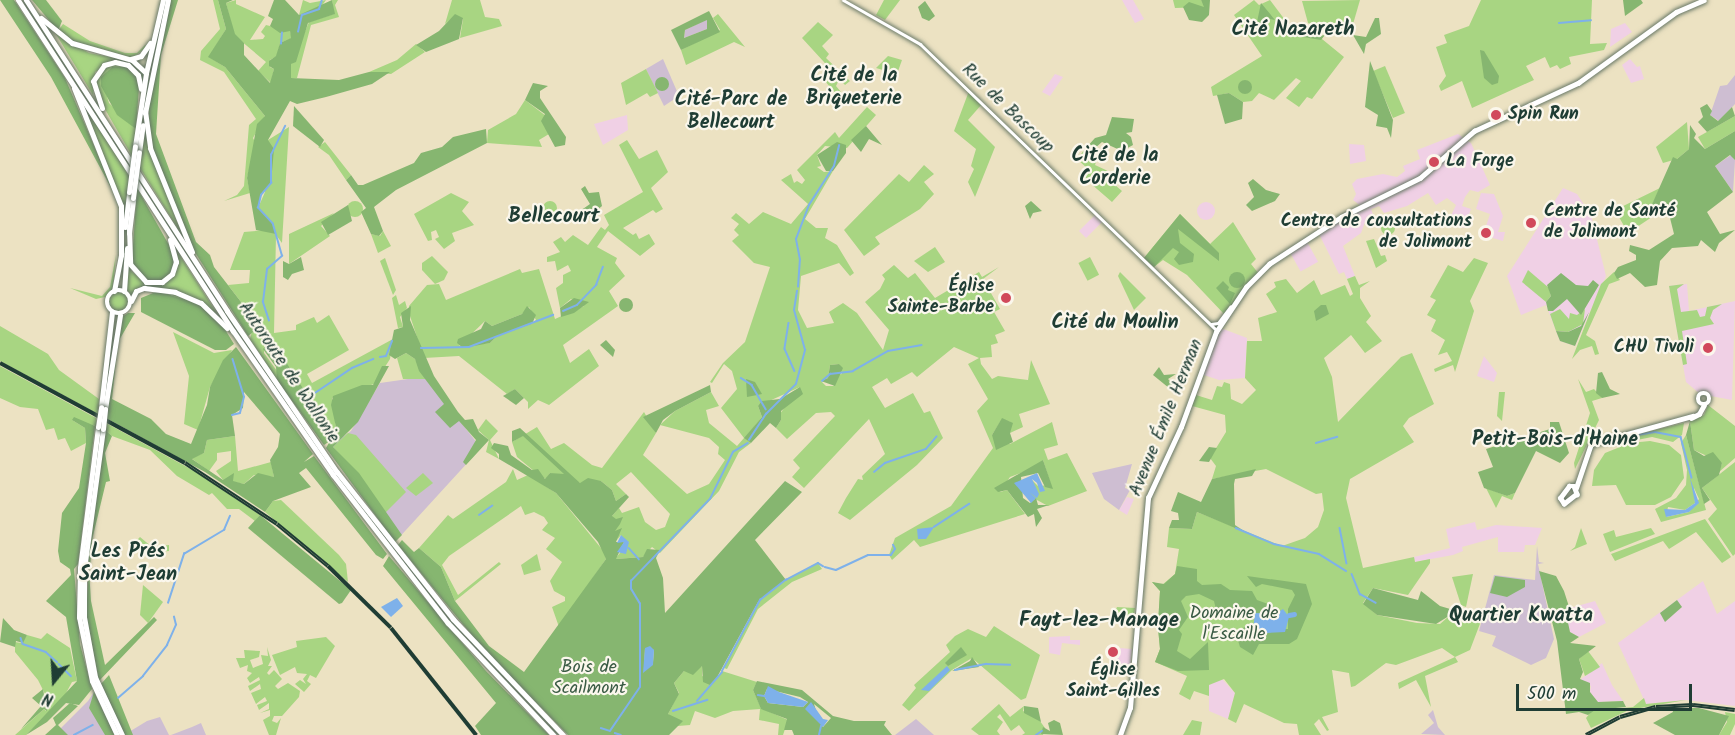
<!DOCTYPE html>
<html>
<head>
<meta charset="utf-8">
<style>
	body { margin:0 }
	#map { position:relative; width:1735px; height:735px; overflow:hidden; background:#ece2c2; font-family:Kalam,sans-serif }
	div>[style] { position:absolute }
	.built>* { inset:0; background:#f0d0e5; transform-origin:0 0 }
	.round { border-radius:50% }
	.industrial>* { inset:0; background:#cebed2 }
	.green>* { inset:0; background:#a8d582; transform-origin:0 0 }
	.forest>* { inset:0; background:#86b670 }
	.water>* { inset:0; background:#7eb1ea }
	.stream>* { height:1.5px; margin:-0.75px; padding:0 0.75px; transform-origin:0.75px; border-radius:0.75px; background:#7eb1ea }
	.river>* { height:4.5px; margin:-2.25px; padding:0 2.25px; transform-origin:2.25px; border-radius:2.25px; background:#7eb1ea }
	.roads { filter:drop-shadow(0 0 2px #677766) drop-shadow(0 0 2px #677766) }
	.secondary>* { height:3px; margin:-1.5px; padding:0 1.5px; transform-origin:1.5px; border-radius:1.5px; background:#fff }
	.primary>* { height:4.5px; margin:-2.25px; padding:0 2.25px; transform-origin:2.25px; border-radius:2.25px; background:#fff }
	.primary>.ring { margin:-2.25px; padding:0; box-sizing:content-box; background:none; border:4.5px solid #fff; border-radius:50% }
	.highway>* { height:5px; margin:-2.5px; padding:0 2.5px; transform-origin:2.5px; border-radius:2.5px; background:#fff }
	.rail>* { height:4px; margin-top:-2px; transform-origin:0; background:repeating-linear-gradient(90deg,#fbf7ec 0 4.5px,#1f3d34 0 9px); box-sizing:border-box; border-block:2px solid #1f3d34 }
	.bridges { filter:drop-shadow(0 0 2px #677766) drop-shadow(0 0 2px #677766) }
	.highway-bridge>* { height:5px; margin:-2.5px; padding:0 2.5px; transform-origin:2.5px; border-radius:2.5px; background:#fff }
	.dots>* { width:16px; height:16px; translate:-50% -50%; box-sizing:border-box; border:3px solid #fbf7ec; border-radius:50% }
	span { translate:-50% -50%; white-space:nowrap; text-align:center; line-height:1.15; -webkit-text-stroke:4.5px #fbf7ec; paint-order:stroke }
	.street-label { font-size:18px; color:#1f3d34 }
	.poi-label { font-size:18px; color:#1f3d34; font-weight:700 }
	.left { translate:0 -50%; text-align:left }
	.right { translate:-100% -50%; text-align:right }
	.park-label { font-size:18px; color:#3a5b44 }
	.neighbourhood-label { font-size:20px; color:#1f3d34; font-weight:700 }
	.quarter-label { font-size:21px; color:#1f3d34; font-weight:700 }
	.north { position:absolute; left:24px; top:651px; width:60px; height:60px; -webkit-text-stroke:4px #fbf7ec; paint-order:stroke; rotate:198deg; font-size:16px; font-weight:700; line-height:24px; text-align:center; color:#1f3d34 }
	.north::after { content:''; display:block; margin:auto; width:21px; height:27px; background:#1f3d34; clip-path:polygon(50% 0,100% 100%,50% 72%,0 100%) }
	.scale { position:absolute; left:1516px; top:684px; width:176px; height:27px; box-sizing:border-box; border:3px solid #1f3d34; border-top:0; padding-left:8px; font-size:18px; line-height:21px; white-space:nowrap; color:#1f3d34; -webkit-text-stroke:4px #fbf7ec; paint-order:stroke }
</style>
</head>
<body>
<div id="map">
	<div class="built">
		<div style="clip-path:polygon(1122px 0,1133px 0,1144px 19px,1135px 23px)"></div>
		<div style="clip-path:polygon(1625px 23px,1632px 32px,1610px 47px,1611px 29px)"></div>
		<div style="clip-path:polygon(1630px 59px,1637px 67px,1640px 66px,1644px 79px,1631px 83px,1622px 65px)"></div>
		<div style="clip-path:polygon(1055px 74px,1063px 77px,1050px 96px,1042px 92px)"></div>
		<div style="clip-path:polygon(627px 115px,628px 130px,603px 145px,594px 124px)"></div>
		<div style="clip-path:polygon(1458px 134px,1471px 143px,1490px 185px,1478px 192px,1470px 190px,1465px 197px,1462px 206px,1471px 209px,1464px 228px,1448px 222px,1456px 205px,1447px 198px,1436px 205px,1428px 193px,1407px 206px,1384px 213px,1379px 206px,1371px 209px,1374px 217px,1365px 222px,1361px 233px,1343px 246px,1355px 276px,1347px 279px,1344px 272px,1339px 274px,1318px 232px,1361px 206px,1353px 200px,1356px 194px,1352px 184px,1357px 179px,1383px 174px,1397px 177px,1405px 171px,1403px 166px,1420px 159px,1417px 150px)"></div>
		<div style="clip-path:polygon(1349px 144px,1364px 145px,1366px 161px,1350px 164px)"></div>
		<div style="clip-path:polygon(1563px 188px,1577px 194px,1591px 215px,1606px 276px,1575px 346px,1560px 341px,1546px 305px,1521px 315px,1507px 276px)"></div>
		<div style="clip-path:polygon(1481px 193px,1494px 194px,1503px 216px,1498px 232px,1505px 232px,1503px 241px,1483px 235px,1490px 214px,1476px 209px)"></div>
		<div class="round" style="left:1197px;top:202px;width:18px;height:18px"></div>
		<div style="left:1096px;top:214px;width:10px;height:24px;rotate:45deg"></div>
		<div style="left:1306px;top:240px;width:25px;height:20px;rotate:61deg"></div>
		<div style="clip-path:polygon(1687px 284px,1689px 311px,1735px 301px,1732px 400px,1700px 394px,1686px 382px,1669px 286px)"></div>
		<div style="clip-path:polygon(1218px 327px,1247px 338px,1245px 378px,1219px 380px,1201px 374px)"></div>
		<div style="clip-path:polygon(1484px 356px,1497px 373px,1494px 382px,1477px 376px)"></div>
		<div style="clip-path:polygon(1127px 497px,1134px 499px,1127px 515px,1119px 510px)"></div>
		<div style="clip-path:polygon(1475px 522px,1477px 530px,1496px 525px,1542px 528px,1535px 545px,1525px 545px,1524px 552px,1498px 552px,1498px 537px,1462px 547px,1463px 551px,1453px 555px,1415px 562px,1414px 557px,1450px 548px,1446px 529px)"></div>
		<div style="clip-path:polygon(1703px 581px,1717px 614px,1735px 601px,1735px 706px,1686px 700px,1646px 704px,1618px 643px)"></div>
		<div style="clip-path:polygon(1595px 601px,1606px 623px,1579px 637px,1570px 632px,1566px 618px,1572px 616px,1570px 608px)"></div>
		<div style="clip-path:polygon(1070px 636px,1070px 640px,1080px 640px,1080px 645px,1062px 643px,1060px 655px,1049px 653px,1049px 637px)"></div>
		<div style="clip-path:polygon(1119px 648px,1132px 649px,1130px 672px,1115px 671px)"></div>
		<div style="clip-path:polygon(1602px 663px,1612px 685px,1623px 701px,1598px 702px,1590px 692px,1591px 686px,1580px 680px)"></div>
		<div style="clip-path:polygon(1221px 678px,1235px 693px,1228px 719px,1209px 711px,1209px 685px)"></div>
	</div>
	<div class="industrial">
		<div style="clip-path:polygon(708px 19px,707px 29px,684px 38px,685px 30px)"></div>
		<div style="clip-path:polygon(663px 59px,679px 96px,664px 106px,646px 69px)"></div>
		<div style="clip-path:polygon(1735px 75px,1735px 104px,1719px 121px,1710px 115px,1720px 86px,1727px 85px)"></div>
		<div style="clip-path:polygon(1731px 155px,1735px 160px,1733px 192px,1715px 166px)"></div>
		<div style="clip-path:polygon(408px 379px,427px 379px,481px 448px,395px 542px,326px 448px,351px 431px,380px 383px)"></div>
		<div style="clip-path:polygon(1132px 464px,1125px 488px,1130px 490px,1119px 510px,1104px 499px,1092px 473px)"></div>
		<div style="clip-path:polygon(1537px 546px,1539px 562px,1544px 563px,1538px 564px,1554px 639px,1546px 658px,1531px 665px,1492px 646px,1496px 636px,1479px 631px,1494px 575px,1535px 580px)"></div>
		<div style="clip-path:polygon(94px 692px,115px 735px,54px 735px,88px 701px)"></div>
		<div style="clip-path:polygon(1433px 710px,1438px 727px,1445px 735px,1421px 734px,1434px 723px,1428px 715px)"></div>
		<div style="clip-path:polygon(160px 717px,169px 735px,124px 735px,147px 721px)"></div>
		<div style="clip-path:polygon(916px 719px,934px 735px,895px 735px)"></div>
		<div style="clip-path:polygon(201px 723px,206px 735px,171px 735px,192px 727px)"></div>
	</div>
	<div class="green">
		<div style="clip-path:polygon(213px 0,218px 0,226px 29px,209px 57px,225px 67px,265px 116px,253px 138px,256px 144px,247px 178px,250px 193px,224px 201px,237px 195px,244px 186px,249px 125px,256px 119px,224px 72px,200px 60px,201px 51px,220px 29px)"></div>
		<div style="clip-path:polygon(236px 0,236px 4px,265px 17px,250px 40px,263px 39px,265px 36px,261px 32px,266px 25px,290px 31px,292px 38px,280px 43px,277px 56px,270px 60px,270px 67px,274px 69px,271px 83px,258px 71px,266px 62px,234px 35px,226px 3px)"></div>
		<div style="clip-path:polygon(303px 0,310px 3px,326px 0,321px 7px,299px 15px)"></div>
		<div style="clip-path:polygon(332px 0,338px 0,335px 5px,339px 17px,311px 25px,297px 78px,291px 78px,291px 64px,309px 22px,334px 14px)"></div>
		<div style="clip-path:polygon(452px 0,480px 0,485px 17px,499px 19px,502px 26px,460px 38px,463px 19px,452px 18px,445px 24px)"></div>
		<div style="clip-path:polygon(884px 0,900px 0,885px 20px,876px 15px)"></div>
		<div style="clip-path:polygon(1173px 0,1201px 0,1205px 7px,1175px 8px)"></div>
		<div style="clip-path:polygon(1254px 0,1259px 5px,1270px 0,1297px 36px,1322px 39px,1344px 57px,1312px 99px,1307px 97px,1299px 107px,1286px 98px,1301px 81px,1296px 78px,1274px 100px,1259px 93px,1252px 101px,1243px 102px,1229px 93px,1213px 96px,1211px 87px,1262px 56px,1234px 15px)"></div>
		<div style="clip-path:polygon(1360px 0,1351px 31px,1328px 33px,1308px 23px,1302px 1px)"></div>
		<div style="clip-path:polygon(1481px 0,1592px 0,1590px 44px,1607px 43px,1604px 50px,1569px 57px,1571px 64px,1560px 69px,1557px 65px,1550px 68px,1545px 57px,1526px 66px,1534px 80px,1472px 108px,1462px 81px,1441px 91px,1439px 86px,1446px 76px,1436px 47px,1447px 43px,1444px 35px,1469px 26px)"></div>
		<div style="clip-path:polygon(718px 14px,745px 47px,734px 42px,686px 65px,681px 50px,720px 30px,713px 18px)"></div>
		<div style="clip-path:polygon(818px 22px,833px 35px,822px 46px,829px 54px,826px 58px,850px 81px,845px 85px,802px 38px)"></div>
		<div style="clip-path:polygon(63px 24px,90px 41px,125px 53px,137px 53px,145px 45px,147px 47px,132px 58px,70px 40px,58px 31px)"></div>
		<div style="clip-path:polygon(56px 34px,89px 53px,131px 61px,144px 73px,142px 82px,127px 62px,115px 60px,95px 72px,93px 95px)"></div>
		<div style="clip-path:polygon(416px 44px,425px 52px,391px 74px,369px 72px,397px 60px)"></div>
		<div style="clip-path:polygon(888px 56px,902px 60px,897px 74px,876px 68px)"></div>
		<div style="clip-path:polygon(115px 64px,128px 67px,112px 67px,101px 77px,109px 103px,136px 129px,132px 156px,98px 97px,95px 83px,103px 68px)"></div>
		<div style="left:1385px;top:66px;width:51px;height:13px;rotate:67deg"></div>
		<div style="clip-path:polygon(646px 69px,658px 93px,650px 97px,647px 93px,626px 105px,621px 83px)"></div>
		<div style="clip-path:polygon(831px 72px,839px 80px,836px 86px,841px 92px,838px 96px,824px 80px)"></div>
		<div style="clip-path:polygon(969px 91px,982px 104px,968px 120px,995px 147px,975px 197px,968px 182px,974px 169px,971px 166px,976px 149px,954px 131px)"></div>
		<div style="clip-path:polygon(525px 100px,546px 116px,542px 121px,549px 134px,539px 140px,542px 147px,487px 143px,488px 130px,516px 114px)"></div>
		<div style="clip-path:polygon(83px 104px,129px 176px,123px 226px,119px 195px)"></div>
		<div style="clip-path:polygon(evenodd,867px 107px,876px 115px,847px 148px,825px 146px,817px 155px,821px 166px,817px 167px,824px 172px,833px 171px,805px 219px,816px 228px,828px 228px,825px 238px,837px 245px,854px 273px,850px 276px,839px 263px,801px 276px,798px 310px,807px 328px,834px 323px,829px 312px,843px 303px,857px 313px,883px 350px,889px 330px,865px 302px,880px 289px,885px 279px,882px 275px,894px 265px,908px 278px,915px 273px,935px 298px,979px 272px,982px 277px,999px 267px,983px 279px,1000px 309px,994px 312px,1005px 331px,995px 335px,998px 343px,991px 345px,992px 357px,980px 358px,981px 364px,992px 379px,998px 376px,1028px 380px,1031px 360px,1050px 404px,1019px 414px,1023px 427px,1010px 433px,1010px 422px,1002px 419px,992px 435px,1010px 444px,1052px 422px,1058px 445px,1044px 449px,1048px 460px,1067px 453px,1087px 491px,1048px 506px,1026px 494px,1029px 477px,1038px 486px,1051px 485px,1043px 460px,1040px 466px,1010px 477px,1000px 492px,1007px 490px,1025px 514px,920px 547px,914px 540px,892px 560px,889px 555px,895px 538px,951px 506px,993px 448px,977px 411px,988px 399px,968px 364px,979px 358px,954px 347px,917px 377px,912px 372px,891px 384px,887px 378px,872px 387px,885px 408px,913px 393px,924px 413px,930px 411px,943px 438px,917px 465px,850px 520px,838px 513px,846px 498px,858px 479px,863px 480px,862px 476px,885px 454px,869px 419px,804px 488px,792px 477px,800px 468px,793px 460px,835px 416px,831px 412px,816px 413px,787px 439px,776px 428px,781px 420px,779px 415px,800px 387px,758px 406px,762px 417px,745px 438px,751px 443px,739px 452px,719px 491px,660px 553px,652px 547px,643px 557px,615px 559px,629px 542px,622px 542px,621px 535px,617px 540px,618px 535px,607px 532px,605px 524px,619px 508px,622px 513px,639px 507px,645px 522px,656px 530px,665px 527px,670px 514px,631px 472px,616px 484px,626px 494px,616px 501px,612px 490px,601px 481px,580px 483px,550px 473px,546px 479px,540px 476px,517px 457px,512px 442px,537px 427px,551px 449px,564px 443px,592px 465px,602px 468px,644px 412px,656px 433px,643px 455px,687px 494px,709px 484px,725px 460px,718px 454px,719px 447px,709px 438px,660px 425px,675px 411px,711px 392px,719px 406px,706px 410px,709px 423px,737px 446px,744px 438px,721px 408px,737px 389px,732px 371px,724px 364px,712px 383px,710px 382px,723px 363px,745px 342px,770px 267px,754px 263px,732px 241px,739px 235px,734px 230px,739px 224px,731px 218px,736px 213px,749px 224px,763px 212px,791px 224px,808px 204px,781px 180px,791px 174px,794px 183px,797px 181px,802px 184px,805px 180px,797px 170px,835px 132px,839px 138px,867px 107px,839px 364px,842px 374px,829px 376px,834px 386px,826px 386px,821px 381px,828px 378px,830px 365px,839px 364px)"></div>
		<div style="clip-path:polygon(1735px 116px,1735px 131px,1705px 149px,1698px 137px)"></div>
		<div style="clip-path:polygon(1687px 122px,1689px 149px,1677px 159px,1663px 163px,1656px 147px)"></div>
		<div style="clip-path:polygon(145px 126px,149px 150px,182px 235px,140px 168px)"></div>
		<div style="clip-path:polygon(293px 126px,318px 147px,325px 142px,351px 175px,346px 180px,329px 155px,318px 147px)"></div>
		<div style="clip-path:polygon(289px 127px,282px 243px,276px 235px,274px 333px,296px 330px,296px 325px,314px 317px,317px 323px,329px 315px,349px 350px,307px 374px,312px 383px,393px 339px,390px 359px,374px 384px,332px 398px,336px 427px,332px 433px,273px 344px,264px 346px,264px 353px,277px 371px,277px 380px,250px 339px,255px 320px,228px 285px,249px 283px,250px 270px,230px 270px,244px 232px,266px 230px,258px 208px,265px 192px,268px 140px)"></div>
		<div style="clip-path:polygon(evenodd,627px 140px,639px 159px,657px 150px,668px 172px,651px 188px,663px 209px,656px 213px,653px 210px,623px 228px,633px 235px,636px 233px,639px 239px,649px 234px,655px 244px,640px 256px,608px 231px,597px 247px,617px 258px,615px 263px,625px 276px,609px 291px,618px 306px,563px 345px,570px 363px,589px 349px,599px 366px,549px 405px,538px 400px,528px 409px,528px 402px,515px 389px,507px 394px,459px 356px,424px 358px,409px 313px,409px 306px,427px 285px,439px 284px,446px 300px,520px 269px,522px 273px,539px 269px,555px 319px,584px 306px,571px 299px,560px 308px,556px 288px,563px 283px,563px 275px,571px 271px,568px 265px,557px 271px,555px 261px,547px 262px,547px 257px,560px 252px,553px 242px,561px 237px,565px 242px,573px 235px,588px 245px,601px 227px,605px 230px,609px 225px,604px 215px,643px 192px,619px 145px,627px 140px,529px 307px,536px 320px,532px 324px,497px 336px,490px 343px,459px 346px,485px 321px,492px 326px,522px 314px,529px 307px)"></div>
		<div style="clip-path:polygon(1085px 149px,1086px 154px,1097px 159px,1095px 165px,1108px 171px,1108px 179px,1122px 191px,1112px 202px,1082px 176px,1088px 169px,1077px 159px)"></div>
		<div style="clip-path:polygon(924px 165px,934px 174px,924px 182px,934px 194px,920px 209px,875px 237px,880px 244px,864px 256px,844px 230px,899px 174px,909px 182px)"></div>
		<div style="clip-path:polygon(1660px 188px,1649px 211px,1652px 217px,1628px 233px,1615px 210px)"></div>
		<div style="clip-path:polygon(451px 193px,469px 202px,462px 211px,474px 225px,452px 233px,455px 241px,444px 249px,435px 239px,439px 237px,436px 230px,431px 232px,432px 240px,428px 241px,414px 214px)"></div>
		<div class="round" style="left:543px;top:201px;width:14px;height:14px"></div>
		<div class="round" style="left:347px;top:201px;width:16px;height:16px"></div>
		<div style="clip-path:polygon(334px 213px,321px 226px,330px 236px,289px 264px,289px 234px)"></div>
		<div style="clip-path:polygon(1180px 214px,1210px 244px,1233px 222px,1256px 259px,1251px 264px,1259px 274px,1225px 315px,1187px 275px,1163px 260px,1154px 267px,1144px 258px)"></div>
		<div class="round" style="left:1381px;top:221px;width:14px;height:14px"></div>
		<div style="clip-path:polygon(383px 231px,391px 246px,378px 253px,371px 234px,380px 236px)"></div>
		<div style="clip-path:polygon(1374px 239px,1381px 256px,1385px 255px,1387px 261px,1376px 268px,1366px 241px)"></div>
		<div style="clip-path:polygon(935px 247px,945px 262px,928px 272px,914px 261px)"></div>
		<div style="clip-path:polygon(177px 251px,216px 312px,215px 313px,149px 286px,131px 295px,126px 289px,128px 252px,131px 271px,145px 283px,178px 264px)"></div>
		<div style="clip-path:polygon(116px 255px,113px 289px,105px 297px,96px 299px,70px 288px,102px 296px,110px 287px)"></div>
		<div style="clip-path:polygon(432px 256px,448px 272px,444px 280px,435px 284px,422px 270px,422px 263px)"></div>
		<div style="left:1090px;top:257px;width:20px;height:13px;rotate:63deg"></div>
		<div style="clip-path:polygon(385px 258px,396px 290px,393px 295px,380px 261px)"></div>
		<div style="clip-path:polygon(1474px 258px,1488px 263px,1470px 301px,1474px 311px,1455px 372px,1453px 365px,1435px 372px,1434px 369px,1452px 361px,1447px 352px,1438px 355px,1445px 340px,1431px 331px,1436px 320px,1427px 315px,1436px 300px,1430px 297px,1448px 265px,1463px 272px)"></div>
		<div style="clip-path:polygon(1528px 270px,1549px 288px,1551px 296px,1546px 302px,1522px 282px)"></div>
		<div style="clip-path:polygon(1120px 272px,1146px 298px,1134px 310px,1118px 276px)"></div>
		<div style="clip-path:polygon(1614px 272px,1620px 280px,1609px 284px,1586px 335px,1595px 341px,1599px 354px,1595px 355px,1592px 346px,1580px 350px,1572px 359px,1601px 284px)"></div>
		<div style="clip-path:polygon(1355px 276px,1359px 285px,1370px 281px,1360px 288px,1360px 298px,1371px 316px,1366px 322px,1382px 341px,1365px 353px,1351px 335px,1324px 358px,1332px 377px,1338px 422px,1401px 357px,1412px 353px,1434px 404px,1409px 418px,1403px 426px,1414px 442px,1350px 479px,1346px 498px,1363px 568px,1414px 557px,1415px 562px,1430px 559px,1430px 563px,1408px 595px,1373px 588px,1363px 603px,1377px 615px,1417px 623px,1440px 624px,1456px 610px,1473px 613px,1472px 618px,1481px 621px,1470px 650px,1455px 657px,1458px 662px,1425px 676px,1431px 707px,1416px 680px,1399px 689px,1398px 683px,1455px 657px,1442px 648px,1396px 665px,1386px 663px,1355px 686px,1351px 687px,1349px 673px,1332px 670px,1338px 712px,1322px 717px,1329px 730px,1327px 731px,1319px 719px,1314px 724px,1321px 735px,1299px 735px,1297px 724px,1284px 723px,1244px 704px,1236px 723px,1228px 719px,1235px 693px,1224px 679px,1209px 685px,1209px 696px,1194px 691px,1190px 700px,1179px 694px,1187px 676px,1155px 662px,1160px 649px,1158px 628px,1172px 627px,1171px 622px,1158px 624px,1160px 591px,1152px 582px,1162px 585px,1175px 574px,1179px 549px,1167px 547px,1169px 528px,1192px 529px,1197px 512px,1282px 546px,1305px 538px,1318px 527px,1324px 510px,1322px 493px,1316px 494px,1266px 469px,1212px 479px,1216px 466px,1210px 458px,1226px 432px,1225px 415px,1192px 406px,1196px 395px,1212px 400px,1217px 386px,1222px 387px,1224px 382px,1230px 384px,1231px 399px,1242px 404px,1256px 390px,1245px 378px,1247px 341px,1262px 341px,1258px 318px,1277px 312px,1266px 294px,1276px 287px,1274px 282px,1286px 279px,1297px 293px,1314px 280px,1321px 295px,1345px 285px,1350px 296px,1353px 294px,1347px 279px)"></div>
		<div style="clip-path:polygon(1684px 284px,1677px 289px,1681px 312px,1697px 310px,1700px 317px,1705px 316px,1707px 307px,1722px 304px,1713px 310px,1710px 318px,1714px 324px,1682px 331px,1687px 364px,1683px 365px,1669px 286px)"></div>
		<div class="round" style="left:109px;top:292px;width:20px;height:20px"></div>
		<div style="clip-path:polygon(396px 295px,399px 305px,405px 301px,407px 308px,400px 317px,403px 327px,398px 328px,392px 298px)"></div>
		<div style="clip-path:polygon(1560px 309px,1569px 319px,1570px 313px,1577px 315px,1585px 309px,1583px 324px,1568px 332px,1556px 331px,1550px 314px)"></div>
		<div style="clip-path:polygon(0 326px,48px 354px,59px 370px,99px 399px,98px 414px,0 361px)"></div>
		<div style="clip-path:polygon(173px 332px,214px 353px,232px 350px,210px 387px,198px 430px,184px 424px,189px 376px)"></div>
		<div style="clip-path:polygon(406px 353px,415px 359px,427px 379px,403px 379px,397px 358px)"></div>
		<div style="clip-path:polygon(0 366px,96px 418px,96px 426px,72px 420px,85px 428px,86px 443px,71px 451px,65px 438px,58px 440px,54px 428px,46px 430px,38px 409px,20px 407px,0 398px)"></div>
		<div style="clip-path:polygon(1578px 379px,1586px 392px,1594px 389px,1602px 398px,1592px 401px,1599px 420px,1575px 469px,1574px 463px,1590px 413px)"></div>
		<div style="clip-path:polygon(1499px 392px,1505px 392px,1502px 421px,1497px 416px)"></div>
		<div style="clip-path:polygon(1708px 405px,1735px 426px,1735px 458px,1719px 472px,1722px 463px,1694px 450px,1690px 421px,1704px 415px)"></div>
		<div style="clip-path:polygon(486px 419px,498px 431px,490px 440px,499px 459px,486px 452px,489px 440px,478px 430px)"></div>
		<div style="clip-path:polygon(106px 423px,196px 472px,260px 515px,255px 521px,239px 509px,227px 509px,212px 493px,209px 495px,177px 476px,150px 450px,112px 436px,105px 430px)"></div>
		<div style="clip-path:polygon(1684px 423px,1682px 435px,1673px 442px,1652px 437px,1607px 446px,1606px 442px)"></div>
		<div style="clip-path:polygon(348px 433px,356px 435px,406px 492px,385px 513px,365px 483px,333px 447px)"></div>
		<div style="clip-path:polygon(evenodd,1686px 435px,1706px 510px,1661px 522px,1655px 509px,1676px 498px,1686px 485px,1687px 470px,1681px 443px,1686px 435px,1694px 488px,1699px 499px,1689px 512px,1666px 517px,1668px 507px,1685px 510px,1695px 503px,1694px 488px)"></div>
		<div style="clip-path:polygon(235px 436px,238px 471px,271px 462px,274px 477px,254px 475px,244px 484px,223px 480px,216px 471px,231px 461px,231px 451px,217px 453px,217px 460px,209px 471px,191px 458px,204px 453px,207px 440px)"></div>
		<div style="clip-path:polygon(1650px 441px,1669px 445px,1681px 455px,1684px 478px,1671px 497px,1655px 505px,1626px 505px,1616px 485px,1592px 486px,1594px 470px,1605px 453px,1630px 443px)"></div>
		<div style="clip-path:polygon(1735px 462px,1735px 554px,1733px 556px,1708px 519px,1717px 509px,1702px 488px)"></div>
		<div style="clip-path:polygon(513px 469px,517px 480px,528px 475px,556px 493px,605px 553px,606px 559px,559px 627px,552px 607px,565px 601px,565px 597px,554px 591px,550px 581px,562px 562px,546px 549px,555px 538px,542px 530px,548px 523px,544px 517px,534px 512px,525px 515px,521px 506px,449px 556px,442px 565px,458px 595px,499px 562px,501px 564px,455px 601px,441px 567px,419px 548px,448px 515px,453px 519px,506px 482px)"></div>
		<div style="clip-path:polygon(423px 473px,433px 483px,416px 496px,406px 488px)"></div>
		<div style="clip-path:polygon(1486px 488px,1507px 496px,1515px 493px,1512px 500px,1502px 496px,1496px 508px)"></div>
		<div style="clip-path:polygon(281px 500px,339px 555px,346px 564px,348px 582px,265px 512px,273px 501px)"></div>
		<div style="clip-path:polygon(1705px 519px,1731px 557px,1722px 563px,1696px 532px,1669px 549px,1663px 541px,1615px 561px,1611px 554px)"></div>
		<div style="clip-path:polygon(1581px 528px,1587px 544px,1570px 551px,1575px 547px)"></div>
		<div style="clip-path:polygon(1651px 528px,1655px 534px,1610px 552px,1603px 534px,1614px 530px,1616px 537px)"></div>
		<div style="clip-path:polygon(140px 537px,152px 547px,169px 545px,169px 551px,148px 553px,134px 543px)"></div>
		<div style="clip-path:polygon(537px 554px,541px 570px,524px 575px,521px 565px)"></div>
		<div style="clip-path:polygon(818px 563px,822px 569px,792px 582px,758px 609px,727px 669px,724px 668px,758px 602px,786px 580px)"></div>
		<div style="clip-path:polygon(1473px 574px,1466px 607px,1461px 605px,1452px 577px)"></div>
		<div style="clip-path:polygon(143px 585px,163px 602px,148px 623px,140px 615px)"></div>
		<div style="clip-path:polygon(1117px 607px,1135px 608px,1133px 620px,1112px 619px)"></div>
		<div style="clip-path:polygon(994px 626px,1040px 655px,1026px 698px,1021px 700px,972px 658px,952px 670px,909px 711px,902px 705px,916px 688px,914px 685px,950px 652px,946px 645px,955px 636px,968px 629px,986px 637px)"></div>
		<div style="clip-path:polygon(47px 633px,70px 648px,77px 681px,72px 682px,65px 695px,26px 735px,15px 735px,44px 709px,46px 711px,47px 698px,38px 680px,15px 652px,15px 642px,21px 643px,27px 635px,41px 639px)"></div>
		<div style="clip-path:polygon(326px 637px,335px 646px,316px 678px,310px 675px,307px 681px,311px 684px,304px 692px,295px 684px,300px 680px,306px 684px,303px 679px,307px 674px,297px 673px,295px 667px,280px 675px,272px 655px,297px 647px,296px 641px)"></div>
		<div style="clip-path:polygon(267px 647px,271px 660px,268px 666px,272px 666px,267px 673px,269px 675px,274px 670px,282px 679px,275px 686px,278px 689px,288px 683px,300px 691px,299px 697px,282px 716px,274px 716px,272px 721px,277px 723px,281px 718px,276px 735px,269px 735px,263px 720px,270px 716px,270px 710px,260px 713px,269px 709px,269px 703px,259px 710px,257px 705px,267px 701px,265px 697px,256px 704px,251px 693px,261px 689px,260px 684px,250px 691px,248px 686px,260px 680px,259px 677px,250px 683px,247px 678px,252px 673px,247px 671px,248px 665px,240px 668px,236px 658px,245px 658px,244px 650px,260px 651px,259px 657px,250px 660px,253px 668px,263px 664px,261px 655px,268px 656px)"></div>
		<div style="clip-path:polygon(1588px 651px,1600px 667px,1585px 676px,1579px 659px)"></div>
		<div style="clip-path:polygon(702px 666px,702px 676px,715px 681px,722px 671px,757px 682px,753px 690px,761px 708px,788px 720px,783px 735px,778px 735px,779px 724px,759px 720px,760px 709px,733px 711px,715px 718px,695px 711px,690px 725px,678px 726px,668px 714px,679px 693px,674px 683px,684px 671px)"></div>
		<div style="clip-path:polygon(1644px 698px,1646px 704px,1686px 700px,1629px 710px,1591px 728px,1586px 718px,1592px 711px,1633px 707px)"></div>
		<div style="clip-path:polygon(999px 704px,1010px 717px,1024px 706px,1023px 711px,1037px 717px,1045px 728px,1043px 735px,1022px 735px,1025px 733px,1019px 725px,1011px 731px,1000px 714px,997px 717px,1003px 722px,997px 731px,1000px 735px,979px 735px,971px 729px)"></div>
		<div style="clip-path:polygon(1725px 712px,1735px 714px,1735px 724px,1730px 735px,1719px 735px,1727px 722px)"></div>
		<div style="clip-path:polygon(1192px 720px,1202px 722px,1200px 735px,1183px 735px)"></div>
	</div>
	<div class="forest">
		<div style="clip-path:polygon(0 0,14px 0,65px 78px,116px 197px,51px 77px)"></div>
		<div style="clip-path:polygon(32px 0,46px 0,62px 21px,58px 31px)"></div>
		<div style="clip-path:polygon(169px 0,178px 0,161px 55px,156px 134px,196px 242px,210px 255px,214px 267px,255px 320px,256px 330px,248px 336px,191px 246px,149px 139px,149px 102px)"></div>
		<div style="clip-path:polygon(218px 0,233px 0,226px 3px,235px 34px,244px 43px,244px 55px,270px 83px,274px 69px,269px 66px,269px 61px,276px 56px,280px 43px,291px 38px,290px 31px,280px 33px,270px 26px,273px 19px,268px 16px,274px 0,285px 0,299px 15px,332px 0,335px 14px,308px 23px,296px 62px,291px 64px,291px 78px,339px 80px,369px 72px,390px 72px,372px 84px,326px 97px,297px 104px,290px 101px,268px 140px,274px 149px,271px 183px,261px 195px,258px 208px,273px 224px,276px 234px,256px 230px,247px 178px,257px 124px,265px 116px,225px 67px,208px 57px,226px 29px)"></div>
		<div style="clip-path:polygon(1201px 0,1210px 0,1209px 15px,1202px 22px,1189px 20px,1183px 7px,1189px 2px,1204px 7px)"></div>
		<div style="clip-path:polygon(1623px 0,1641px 0,1643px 3px,1625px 16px)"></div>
		<div style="clip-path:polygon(925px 1px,935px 16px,929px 21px,922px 18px,918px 7px)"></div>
		<div style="clip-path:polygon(1261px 3px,1275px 20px,1270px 19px,1251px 36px,1248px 31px,1257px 22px)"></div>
		<div style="clip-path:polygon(evenodd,709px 11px,720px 32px,681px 50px,671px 30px,709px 11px,707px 20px,707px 29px,684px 38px,685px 30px,707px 20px)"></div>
		<div style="clip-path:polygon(455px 14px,463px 18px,459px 39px,426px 52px,416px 45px,439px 31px)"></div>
		<div style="clip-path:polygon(1375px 18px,1379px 18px,1381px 34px,1366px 44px,1364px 54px,1353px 35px,1366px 37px)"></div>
		<div style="clip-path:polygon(1303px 26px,1319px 36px,1325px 35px,1321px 40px,1303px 37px,1297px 30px)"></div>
		<div style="clip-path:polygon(1480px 50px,1484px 51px,1499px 76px,1498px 83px,1492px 85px,1484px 78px)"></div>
		<div style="clip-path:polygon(1370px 61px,1393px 120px,1391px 138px,1387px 128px,1376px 126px,1378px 115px,1365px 107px)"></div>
		<div style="clip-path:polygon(112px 67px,128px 67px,136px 74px,139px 88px,136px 129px,117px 115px,101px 86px,101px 77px)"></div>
		<div class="round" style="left:655px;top:77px;width:14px;height:14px"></div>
		<div class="round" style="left:1238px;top:80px;width:14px;height:14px"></div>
		<div style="clip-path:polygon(533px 83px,548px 86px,540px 91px,540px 98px,566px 137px,565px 145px,555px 147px,541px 121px,545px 114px,525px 100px)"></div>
		<div style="clip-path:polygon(1229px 93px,1243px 102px,1242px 119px,1225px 124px,1217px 95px)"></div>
		<div style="clip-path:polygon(1707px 104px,1712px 111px,1710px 115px,1718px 121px,1732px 107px,1735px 116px,1707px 132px,1698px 122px,1703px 117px,1700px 108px)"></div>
		<div style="clip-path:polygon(294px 106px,324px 140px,320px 147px,293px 126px)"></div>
		<div style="clip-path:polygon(1112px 117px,1134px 119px,1132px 132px,1126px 133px,1131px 137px,1133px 145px,1122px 151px,1102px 142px,1087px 155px,1085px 149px,1095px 138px,1106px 135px)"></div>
		<div style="clip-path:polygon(1690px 125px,1696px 134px,1694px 138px,1705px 149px,1735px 131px,1735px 160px,1730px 155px,1715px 166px,1733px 192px,1707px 212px,1720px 234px,1735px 230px,1719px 243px,1715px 252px,1701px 240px,1698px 246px,1672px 248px,1660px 261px,1657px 285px,1645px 287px,1630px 273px,1617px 279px,1614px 273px,1618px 267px,1636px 260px,1636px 255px,1629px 251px,1630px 245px,1649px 250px,1674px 234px,1668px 210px,1652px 217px,1649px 211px,1673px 157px,1677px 159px,1689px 149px)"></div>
		<div style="clip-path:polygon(866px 126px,882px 145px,869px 139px,861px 152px,851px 140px)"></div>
		<div style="clip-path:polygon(486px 129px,487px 143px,396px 190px,374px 207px,383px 231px,379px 236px,371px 234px,361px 212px,366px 208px,346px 180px,351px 175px,358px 185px,363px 185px,414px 163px,421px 153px,442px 147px,453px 137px)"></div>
		<div style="clip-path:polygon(837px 142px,846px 145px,846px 153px,833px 171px,826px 171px,817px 155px)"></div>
		<div style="clip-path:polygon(1253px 179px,1266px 190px,1280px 194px,1275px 201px,1252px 211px,1246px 205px,1254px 197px,1248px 183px)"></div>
		<div style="clip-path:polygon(585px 186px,589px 193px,599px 192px,602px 206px,589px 217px,580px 211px,590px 204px,581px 189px)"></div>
		<div style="clip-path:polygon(137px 188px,174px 254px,173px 270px,163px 280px,147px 281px,137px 274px,132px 261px)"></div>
		<div style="clip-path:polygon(1031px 201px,1042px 211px,1033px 213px,1030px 219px,1025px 206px)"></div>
		<div style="clip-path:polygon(348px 205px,352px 221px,328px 235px,321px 222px)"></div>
		<div style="clip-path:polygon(1180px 214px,1219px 253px,1219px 261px,1178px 229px,1180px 243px,1194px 254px,1193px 262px,1179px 265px,1174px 259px,1179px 252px,1173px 248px,1154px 267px,1144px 258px)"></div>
		<div style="clip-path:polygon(301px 257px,304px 270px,292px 274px,288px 280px,283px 277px,283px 261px,289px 264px)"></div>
		<div class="round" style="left:1229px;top:272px;width:16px;height:16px"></div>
		<div style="clip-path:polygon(1561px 273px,1576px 285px,1588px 286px,1593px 280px,1599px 285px,1581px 315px,1567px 299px,1553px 311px,1548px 311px,1546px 302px,1551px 296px,1547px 285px)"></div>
		<div style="clip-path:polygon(1223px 281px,1229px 287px,1228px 290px,1235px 293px,1230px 304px,1216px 288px)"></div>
		<div style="clip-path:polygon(158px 291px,198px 304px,221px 323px,234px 344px,226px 350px,215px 350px,141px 312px,141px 298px)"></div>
		<div style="clip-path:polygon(574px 298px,589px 302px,574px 313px,561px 317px,560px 308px)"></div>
		<div class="round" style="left:619px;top:298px;width:14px;height:14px"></div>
		<div style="clip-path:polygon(1321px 305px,1326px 305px,1329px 314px,1316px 321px,1314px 311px)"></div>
		<div style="clip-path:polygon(411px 306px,410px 320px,434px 376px,458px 412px,465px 420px,473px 419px,479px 432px,489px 440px,466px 465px,463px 462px,476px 440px,459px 421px,450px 428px,435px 412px,444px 404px,419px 371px,415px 359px,406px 353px,395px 359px,389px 355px,394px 330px,403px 327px,401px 313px)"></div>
		<div style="clip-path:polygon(527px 306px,536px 315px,532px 324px,497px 336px,490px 343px,463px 348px,457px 343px,458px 339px,481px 329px,485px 321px,492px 326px,522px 314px)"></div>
		<div style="clip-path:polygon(1589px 312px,1575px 346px,1560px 341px,1556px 331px,1568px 332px,1581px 326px)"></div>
		<div style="clip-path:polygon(evenodd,128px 313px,135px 313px,118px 342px,112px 399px,151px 419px,166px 434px,191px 444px,207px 405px,210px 387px,223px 360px,236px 347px,313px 454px,304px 462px,314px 456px,387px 554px,383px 559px,376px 555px,306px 468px,299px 473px,311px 487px,273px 501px,265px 512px,205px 472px,106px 418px,122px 317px,128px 313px,244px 392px,280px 434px,278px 447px,270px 460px,274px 477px,258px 473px,244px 484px,233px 481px,234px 473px,223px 480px,192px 459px,204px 453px,207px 440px,235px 436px,232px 415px,243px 408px,244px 392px)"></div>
		<div style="clip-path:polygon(606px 340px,615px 350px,613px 357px,600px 345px)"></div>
		<div style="clip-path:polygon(267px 344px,273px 344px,282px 356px,332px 433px,336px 427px,331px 405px,333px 396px,362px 385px,373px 385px,382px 366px,389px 366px,358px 422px,333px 447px,359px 473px,402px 535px,395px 542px,326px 448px,330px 441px,324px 445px,277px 380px,276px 367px,263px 349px)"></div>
		<div style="clip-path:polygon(830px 365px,839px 364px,843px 368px,835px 386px,821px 381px,828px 378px)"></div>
		<div style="clip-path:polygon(1159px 367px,1164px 375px,1176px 374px,1168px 379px,1173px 384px,1169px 388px,1153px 375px)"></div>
		<div style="clip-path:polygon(1602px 372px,1610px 389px,1620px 394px,1602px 398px,1596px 393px,1598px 373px)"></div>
		<div style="clip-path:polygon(746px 379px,755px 382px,762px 394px,747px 397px)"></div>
		<div style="clip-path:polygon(710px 385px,711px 392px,675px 411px,663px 420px,656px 433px,643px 417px)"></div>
		<div style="clip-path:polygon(800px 387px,803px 394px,781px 411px,781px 420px,776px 428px,770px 423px,751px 443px,744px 438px,762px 417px,758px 406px,762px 401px,780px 399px)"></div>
		<div style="clip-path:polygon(515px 389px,524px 398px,516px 405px,503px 396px)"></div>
		<div style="clip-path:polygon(74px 417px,95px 426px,78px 564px,74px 569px,80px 644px,92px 689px,79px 705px,66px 703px,47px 722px,26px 735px,77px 681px,66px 617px,46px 601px,71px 575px,70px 569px,60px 562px,58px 551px,62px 513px,79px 488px,86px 443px,85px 428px,72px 420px)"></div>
		<div style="clip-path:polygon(1002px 418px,1013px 423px,1010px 433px,1013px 442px,996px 450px,992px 435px)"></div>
		<div style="clip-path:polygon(1690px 421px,1694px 450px,1704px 456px,1713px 452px,1722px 463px,1719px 475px,1702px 488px,1710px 500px,1704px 504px,1686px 435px)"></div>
		<div style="clip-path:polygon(1550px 422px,1559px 422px,1569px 453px,1560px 463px,1536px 451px,1515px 493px,1507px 496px,1484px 488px,1478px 472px,1493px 467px,1486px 449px,1550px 429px)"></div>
		<div style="clip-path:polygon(evenodd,520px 428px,580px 483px,588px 478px,601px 481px,612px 490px,616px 501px,626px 494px,629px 497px,612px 516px,616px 519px,623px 517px,620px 524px,647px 549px,660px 550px,656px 558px,663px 578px,665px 613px,785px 481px,802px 492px,755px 540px,786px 580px,758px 602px,715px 681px,710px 685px,703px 682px,702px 666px,693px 675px,684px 671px,674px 683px,679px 694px,668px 714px,683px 721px,669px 735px,568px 735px,484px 650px,398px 545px,402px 540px,414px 552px,419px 548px,441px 567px,455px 601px,489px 646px,524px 672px,606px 559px,598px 542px,556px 493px,499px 459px,499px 454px,491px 448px,494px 443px,508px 446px,511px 455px,532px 470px,538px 469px,545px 479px,550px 473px,564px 474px,523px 436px,512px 442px,512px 431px,520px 428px,620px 524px,647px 549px,643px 557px,616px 559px,624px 542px,616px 542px,622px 528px,615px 531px,620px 524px,520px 428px,645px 648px,654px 650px,653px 662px,644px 671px,645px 648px)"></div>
		<div style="clip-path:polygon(105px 430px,112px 436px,105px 453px,110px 481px,106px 482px,92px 540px,90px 568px,86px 567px)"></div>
		<div style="clip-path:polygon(1209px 447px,1217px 448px,1209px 462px,1199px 461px)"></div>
		<div style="clip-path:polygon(1043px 460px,1053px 489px,1045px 487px,1038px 473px,1021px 477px,1023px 498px,1030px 503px,1036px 498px,1038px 505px,1049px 505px,1037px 509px,1042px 518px,1036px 527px,1034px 514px,1028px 517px,1007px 490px,998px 492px,994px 488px)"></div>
		<div style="clip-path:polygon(1256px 469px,1252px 476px,1235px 479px,1234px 484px,1235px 525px,1247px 533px,1197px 512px,1192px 529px,1169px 528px,1172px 520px,1179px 520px,1178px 513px,1171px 511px,1178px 492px,1201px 502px,1212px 479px)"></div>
		<div style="clip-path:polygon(260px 515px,351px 590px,342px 603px,339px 604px,248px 528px)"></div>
		<div style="clip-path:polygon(389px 556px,486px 671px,549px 735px,481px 735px,475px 726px,496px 703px,383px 566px)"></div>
		<div style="clip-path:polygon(1177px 566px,1197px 569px,1197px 581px,1202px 585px,1221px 584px,1230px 590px,1252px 591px,1257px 600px,1268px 604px,1264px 612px,1245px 617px,1227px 611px,1217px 614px,1214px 601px,1199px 594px,1186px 596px,1181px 601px,1188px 617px,1179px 630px,1182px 634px,1177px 651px,1190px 659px,1208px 642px,1209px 670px,1178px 671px,1155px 662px,1160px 649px,1158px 628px,1172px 627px,1171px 622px,1158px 624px,1160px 591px,1152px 582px,1164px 584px,1175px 574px)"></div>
		<div style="clip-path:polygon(89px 570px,91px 601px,105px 665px,154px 617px,157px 620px,99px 681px,86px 614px)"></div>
		<div style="clip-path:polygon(1539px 571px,1556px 576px,1564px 591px,1572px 616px,1567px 618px,1570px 632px,1579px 637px,1570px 643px,1596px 646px,1579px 659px,1583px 672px,1580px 679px,1590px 683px,1590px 692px,1598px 702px,1623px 701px,1626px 707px,1595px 710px,1588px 715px,1579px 712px,1566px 714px,1557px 641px)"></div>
		<div style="clip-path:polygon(1247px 576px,1306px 584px,1312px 604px,1297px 639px,1289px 644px,1259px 644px,1253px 655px,1240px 647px,1236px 634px,1248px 624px,1252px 624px,1253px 629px,1288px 629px,1288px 609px,1295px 595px,1292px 590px,1262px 584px,1256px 587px)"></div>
		<div style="clip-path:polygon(1495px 576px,1525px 580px,1525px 587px,1507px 597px,1490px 593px)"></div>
		<div style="clip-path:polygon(1373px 588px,1418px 600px,1421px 591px,1440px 606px,1457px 611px,1436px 624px,1377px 615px,1363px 604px)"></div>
		<div style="clip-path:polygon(1677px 600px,1682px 607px,1665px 622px,1660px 613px)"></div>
		<div style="clip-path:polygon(3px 618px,14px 630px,27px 635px,23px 643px,16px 641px,15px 647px,0 642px)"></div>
		<div style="clip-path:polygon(961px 647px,967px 655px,948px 666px,945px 663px)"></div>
		<div style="clip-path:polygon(972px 657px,979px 667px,952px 671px,970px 661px)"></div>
		<div style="clip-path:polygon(109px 675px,133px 735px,124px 735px,101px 684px)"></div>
		<div style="clip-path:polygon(evenodd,757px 681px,802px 690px,833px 716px,854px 721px,886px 721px,884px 725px,892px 735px,794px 735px,792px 730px,784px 730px,787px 719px,761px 709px,753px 690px,757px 681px,767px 689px,800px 697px,808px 702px,803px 707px,768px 703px,764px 696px,767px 689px,757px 681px,814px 704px,831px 718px,823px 727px,820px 723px,814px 704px)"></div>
		<div style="clip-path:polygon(43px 689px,47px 711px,44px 709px,21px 729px,41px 706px,32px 698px)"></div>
		<div style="clip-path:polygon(94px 692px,106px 717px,115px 735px,105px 735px,89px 708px)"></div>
		<div style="clip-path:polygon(70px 703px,78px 706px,58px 725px,68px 735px,45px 735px,56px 725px,53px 718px)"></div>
		<div style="clip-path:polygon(1024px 706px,1038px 708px,1041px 722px,1024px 713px)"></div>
		<div style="clip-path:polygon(1672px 708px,1699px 708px,1729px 716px,1719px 735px,1675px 735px,1653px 723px,1673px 712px)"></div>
		<div style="clip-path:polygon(1054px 720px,1060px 723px,1063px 735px,1041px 734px,1043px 727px,1050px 731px,1048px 723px)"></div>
	</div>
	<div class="water">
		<div style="clip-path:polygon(1037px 473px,1045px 491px,1040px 492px,1037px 483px,1032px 479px,1039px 494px,1037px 498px,1029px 492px,1036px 498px,1031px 503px,1014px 483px)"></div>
		<div style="clip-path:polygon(1690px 478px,1699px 503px,1689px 512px,1666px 517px,1664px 509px,1685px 510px,1695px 503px)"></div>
		<div style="clip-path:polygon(934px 527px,926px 539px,918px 539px,917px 529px)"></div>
		<div style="clip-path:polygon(621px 535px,629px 542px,626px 554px,617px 552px,624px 542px,617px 543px)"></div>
		<div style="clip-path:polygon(397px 598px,403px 606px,391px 617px,381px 607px)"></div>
		<div style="clip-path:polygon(1283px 609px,1289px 617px,1285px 632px,1267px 633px,1253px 629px,1255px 613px,1275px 614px)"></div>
		<div style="clip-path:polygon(650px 646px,654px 650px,653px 665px,643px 673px,645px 648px)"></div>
		<div style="clip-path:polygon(947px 666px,950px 670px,929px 691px,921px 690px)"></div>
		<div style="clip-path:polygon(768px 686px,779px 692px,808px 702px,803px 707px,768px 703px,764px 696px)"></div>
		<div style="clip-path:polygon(811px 702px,823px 719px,828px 720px,823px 727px,805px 709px)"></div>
	</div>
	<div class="stream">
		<div style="left:1559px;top:23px;width:32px;rotate:-5deg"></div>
		<div style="left:298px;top:32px;width:17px;rotate:-77deg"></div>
		<div style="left:302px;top:15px;width:18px;rotate:-19deg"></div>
		<div style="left:319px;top:9px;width:9px;rotate:-72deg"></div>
		<div style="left:281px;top:44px;width:11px;rotate:-85deg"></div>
		<div style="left:798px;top:287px;width:27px;rotate:-86deg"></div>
		<div style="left:800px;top:260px;width:21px;rotate:-101deg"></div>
		<div style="left:796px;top:239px;width:36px;rotate:-69deg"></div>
		<div style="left:809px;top:205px;width:46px;rotate:-57.3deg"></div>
		<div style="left:834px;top:166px;width:21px;rotate:-76deg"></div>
		<div style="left:563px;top:311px;width:15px;rotate:-23deg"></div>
		<div style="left:577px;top:305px;width:28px;rotate:-46deg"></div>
		<div style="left:596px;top:285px;width:19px;rotate:-69deg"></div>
		<div style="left:269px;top:321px;width:20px;rotate:-108deg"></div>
		<div style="left:263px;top:302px;width:33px;rotate:-83deg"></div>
		<div style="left:267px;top:269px;width:20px;rotate:-41deg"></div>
		<div style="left:282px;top:256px;width:33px;rotate:-106deg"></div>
		<div style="left:273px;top:224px;width:22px;rotate:-133deg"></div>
		<div style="left:258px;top:208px;width:13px;rotate:-77deg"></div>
		<div style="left:261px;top:195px;width:16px;rotate:-50deg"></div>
		<div style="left:271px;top:183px;width:28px;rotate:-90deg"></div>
		<div style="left:271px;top:155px;width:32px;rotate:-64deg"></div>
		<div style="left:789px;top:323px;width:26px;rotate:99deg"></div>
		<div style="left:785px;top:349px;width:24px;rotate:66deg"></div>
		<div style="left:421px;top:348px;width:48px;rotate:-1.2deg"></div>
		<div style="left:469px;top:347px;width:90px;rotate:-20.9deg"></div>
		<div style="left:380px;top:357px;width:6px;rotate:-9deg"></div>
		<div style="left:386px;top:356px;width:16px;rotate:-68deg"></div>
		<div style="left:741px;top:378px;width:13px;rotate:32deg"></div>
		<div style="left:752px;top:385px;width:28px;rotate:60deg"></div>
		<div style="left:822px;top:381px;width:11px;rotate:-41deg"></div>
		<div style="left:830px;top:374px;width:23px;rotate:-7deg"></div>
		<div style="left:853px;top:371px;width:40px;rotate:-29.7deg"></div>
		<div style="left:888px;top:351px;width:34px;rotate:-10deg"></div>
		<div style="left:312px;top:395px;width:48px;rotate:-34deg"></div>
		<div style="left:352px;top:368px;width:23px;rotate:-23deg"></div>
		<div style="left:232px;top:415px;width:8px;rotate:-14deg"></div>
		<div style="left:240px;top:413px;width:16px;rotate:-76deg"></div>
		<div style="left:244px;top:397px;width:39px;rotate:-107deg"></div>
		<div style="left:1637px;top:435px;width:18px;rotate:-9deg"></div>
		<div style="left:1655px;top:432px;width:26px;rotate:11deg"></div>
		<div style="left:1681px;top:437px;width:42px;rotate:75deg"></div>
		<div style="left:749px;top:440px;width:31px;rotate:-57deg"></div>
		<div style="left:766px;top:414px;width:42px;rotate:-45deg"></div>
		<div style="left:796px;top:384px;width:35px;rotate:-75deg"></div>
		<div style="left:805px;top:350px;width:41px;rotate:-105.4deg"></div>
		<div style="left:794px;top:310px;width:19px;rotate:-81deg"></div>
		<div style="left:1316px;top:443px;width:22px;rotate:-16deg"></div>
		<div style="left:874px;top:472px;width:14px;rotate:-39deg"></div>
		<div style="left:885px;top:463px;width:43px;rotate:-18.9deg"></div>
		<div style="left:926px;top:449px;width:16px;rotate:-50deg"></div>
		<div style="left:479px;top:515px;width:16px;rotate:-35deg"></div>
		<div style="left:934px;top:527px;width:42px;rotate:-33.3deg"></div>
		<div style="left:1236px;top:528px;width:41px;rotate:22.8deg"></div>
		<div style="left:1274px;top:544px;width:46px;rotate:12.5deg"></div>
		<div style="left:1319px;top:554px;width:32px;rotate:32deg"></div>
		<div style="left:1340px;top:528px;width:36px;rotate:79deg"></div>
		<div style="left:629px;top:548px;width:15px;rotate:48deg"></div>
		<div style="left:825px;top:567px;width:11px;rotate:15deg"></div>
		<div style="left:836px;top:570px;width:35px;rotate:-25deg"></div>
		<div style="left:868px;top:555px;width:23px"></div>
		<div style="left:891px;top:555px;width:7px;rotate:-56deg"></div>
		<div style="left:895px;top:549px;width:4px;rotate:-117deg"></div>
		<div style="left:1352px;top:574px;width:22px;rotate:68deg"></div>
		<div style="left:1360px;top:594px;width:18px;rotate:29deg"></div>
		<div style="left:168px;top:603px;width:52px;rotate:-71.9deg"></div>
		<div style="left:184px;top:554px;width:47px;rotate:-31deg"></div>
		<div style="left:224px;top:530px;width:15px;rotate:-67deg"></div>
		<div style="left:21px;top:638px;width:6px;rotate:72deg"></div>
		<div style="left:23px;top:644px;width:24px;rotate:19deg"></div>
		<div style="left:46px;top:652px;width:15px;rotate:42deg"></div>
		<div style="left:59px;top:664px;width:17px;rotate:45deg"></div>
		<div style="left:955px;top:670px;width:32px;rotate:-11deg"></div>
		<div style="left:986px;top:664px;width:24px;rotate:2deg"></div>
		<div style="left:722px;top:671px;width:81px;rotate:-61.8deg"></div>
		<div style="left:760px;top:600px;width:33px;rotate:-38deg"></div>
		<div style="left:786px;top:580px;width:36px;rotate:-28deg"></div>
		<div style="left:818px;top:563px;width:6px;rotate:31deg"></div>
		<div style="left:758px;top:695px;width:6px;rotate:9deg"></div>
		<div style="left:118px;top:698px;width:33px;rotate:-41deg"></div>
		<div style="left:143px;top:676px;width:39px;rotate:-52deg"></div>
		<div style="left:167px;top:645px;width:22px;rotate:-66deg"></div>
		<div style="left:176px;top:625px;width:8px;rotate:-104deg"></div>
		<div style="left:697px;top:701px;width:38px;rotate:-49deg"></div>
		<div style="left:673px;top:711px;width:36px;rotate:-18deg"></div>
		<div style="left:601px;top:728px;width:9px;rotate:18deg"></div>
		<div style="left:610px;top:731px;width:53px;rotate:-55.7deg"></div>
		<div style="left:640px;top:687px;width:83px;rotate:-90deg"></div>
		<div style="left:640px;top:604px;width:17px;rotate:-121deg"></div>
		<div style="left:631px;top:589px;width:8px;rotate:-90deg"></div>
		<div style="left:631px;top:581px;width:114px;rotate:-46.1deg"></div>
		<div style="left:710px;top:499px;width:52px;rotate:-63.9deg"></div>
		<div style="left:733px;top:452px;width:17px;rotate:-31deg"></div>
		<div style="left:615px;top:733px;width:6px;rotate:18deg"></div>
		<div style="left:74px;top:735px;width:21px;rotate:-28deg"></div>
		<div style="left:819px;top:735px;width:9px;rotate:-77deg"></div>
		<div style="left:1036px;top:735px;width:7px;rotate:-34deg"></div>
	</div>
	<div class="river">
		<div style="left:1289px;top:615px;width:5px;rotate:-11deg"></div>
	</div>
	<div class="roads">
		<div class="secondary">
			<div style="left:843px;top:0;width:89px;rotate:29.7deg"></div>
			<div style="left:920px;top:44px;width:413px;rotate:44deg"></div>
			<div style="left:1211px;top:324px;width:7px;rotate:-8deg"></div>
			<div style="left:1218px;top:323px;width:21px;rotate:-53deg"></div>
		</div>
		<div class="primary">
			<div class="ring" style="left:107px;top:290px;width:19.5px;height:19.5px"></div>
			<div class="ring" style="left:1698.5px;top:393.5px;width:6.5px;height:6.5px"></div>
			<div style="left:1691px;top:418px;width:9px;rotate:-27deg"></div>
			<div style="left:1699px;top:414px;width:10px;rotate:-61deg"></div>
			<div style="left:1569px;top:486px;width:5px"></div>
			<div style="left:1574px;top:486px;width:9px;rotate:69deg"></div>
			<div style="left:1577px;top:494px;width:16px;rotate:142deg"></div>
			<div style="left:1564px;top:504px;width:7px;rotate:-124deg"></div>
			<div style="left:1560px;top:498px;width:15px;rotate:-53deg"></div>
			<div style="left:1576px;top:488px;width:46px;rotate:-71.2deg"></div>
			<div style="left:1591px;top:444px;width:106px;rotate:-15.4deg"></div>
			<div style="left:1120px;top:735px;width:29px;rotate:-70deg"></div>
			<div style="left:1130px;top:708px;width:211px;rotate:-85.1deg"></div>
			<div style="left:1148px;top:498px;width:78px;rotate:-65.1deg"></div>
			<div style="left:1181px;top:427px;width:101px;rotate:-69.8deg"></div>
			<div style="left:1216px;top:332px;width:54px;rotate:-56.3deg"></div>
			<div style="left:1246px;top:287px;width:33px;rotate:-45deg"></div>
			<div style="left:1269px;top:264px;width:86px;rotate:-33.1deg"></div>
			<div style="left:1341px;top:217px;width:88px;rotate:-26.3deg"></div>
			<div style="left:1420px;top:178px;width:72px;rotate:-41deg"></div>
			<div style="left:1474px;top:131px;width:115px;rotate:-24.8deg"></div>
			<div style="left:1578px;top:83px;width:121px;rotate:-35.9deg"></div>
			<div style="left:1676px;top:12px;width:30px;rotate:-23deg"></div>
		</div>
		<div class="highway">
			<div style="left:18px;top:0;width:395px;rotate:57deg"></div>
			<div style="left:233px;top:331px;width:175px;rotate:55.2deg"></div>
			<div style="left:333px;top:475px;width:187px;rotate:52.2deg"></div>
			<div style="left:448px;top:623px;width:154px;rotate:46.8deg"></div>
			<div style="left:26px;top:0;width:370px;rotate:57.1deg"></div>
			<div style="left:227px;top:311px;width:195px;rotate:55.7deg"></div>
			<div style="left:337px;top:472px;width:187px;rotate:51.7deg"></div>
			<div style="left:453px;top:619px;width:160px;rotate:46.5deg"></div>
			<div style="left:41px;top:18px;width:40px;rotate:39deg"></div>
			<div style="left:72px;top:43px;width:62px;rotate:15.8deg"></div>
			<div style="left:132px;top:60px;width:19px;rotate:43deg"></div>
			<div style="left:131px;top:59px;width:10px;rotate:-17deg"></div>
			<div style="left:141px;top:56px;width:16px;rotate:-55deg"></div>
			<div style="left:74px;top:88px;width:127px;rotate:68.3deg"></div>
			<div style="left:121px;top:206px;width:49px;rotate:90deg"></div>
			<div style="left:102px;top:108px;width:28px;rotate:-108deg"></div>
			<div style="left:93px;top:81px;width:19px;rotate:-55deg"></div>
			<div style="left:104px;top:65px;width:11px;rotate:-15deg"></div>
			<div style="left:115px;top:62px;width:13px;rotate:13deg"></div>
			<div style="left:128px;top:65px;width:14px;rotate:45deg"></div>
			<div style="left:138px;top:75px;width:14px;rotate:78deg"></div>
			<div style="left:145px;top:111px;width:37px;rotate:82deg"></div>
			<div style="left:150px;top:148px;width:112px;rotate:68deg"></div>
			<div style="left:145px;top:113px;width:115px;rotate:-78.5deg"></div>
			<div style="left:135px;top:146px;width:74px;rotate:-81.4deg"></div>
			<div style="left:146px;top:73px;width:75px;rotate:-76.9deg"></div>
			<div style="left:139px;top:152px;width:27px;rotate:-82deg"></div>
			<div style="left:125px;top:227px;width:35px;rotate:-83deg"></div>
			<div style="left:129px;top:229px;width:35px;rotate:88deg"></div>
			<div style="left:130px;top:264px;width:24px;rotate:48deg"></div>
			<div style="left:146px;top:282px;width:16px"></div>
			<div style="left:162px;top:282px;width:13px;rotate:-39deg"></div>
			<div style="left:172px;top:274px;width:13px;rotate:-72deg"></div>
			<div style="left:176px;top:262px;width:23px;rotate:-105deg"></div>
			<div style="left:129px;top:233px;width:35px;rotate:-83deg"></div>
			<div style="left:114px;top:291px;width:38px;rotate:-79deg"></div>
			<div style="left:124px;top:291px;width:43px;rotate:-86deg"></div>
			<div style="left:131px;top:301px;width:11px;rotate:-63deg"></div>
			<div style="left:136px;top:291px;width:9px;rotate:-21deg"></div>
			<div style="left:144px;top:288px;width:31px;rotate:7deg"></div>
			<div style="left:175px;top:292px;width:28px;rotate:23deg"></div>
			<div style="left:201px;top:303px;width:36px;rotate:44deg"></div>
			<div style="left:101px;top:407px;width:96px;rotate:-83.4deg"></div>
			<div style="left:105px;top:409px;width:95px;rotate:-80.9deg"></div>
			<div style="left:98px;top:427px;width:142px;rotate:97.3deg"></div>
			<div style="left:80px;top:568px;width:49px;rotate:91.2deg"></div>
			<div style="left:79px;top:617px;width:65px;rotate:78.5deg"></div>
			<div style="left:92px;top:681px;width:60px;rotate:65.2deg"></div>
			<div style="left:103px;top:429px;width:141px;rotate:97.7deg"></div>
			<div style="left:84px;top:569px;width:48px;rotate:90deg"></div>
			<div style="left:84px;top:617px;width:61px;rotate:79.6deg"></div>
			<div style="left:95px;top:677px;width:64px;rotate:65deg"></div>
		</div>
	</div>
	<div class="rail">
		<div style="left:0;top:363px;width:210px;rotate:28.4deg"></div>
		<div style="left:185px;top:463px;width:110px;rotate:33.5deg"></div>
		<div style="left:277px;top:524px;width:66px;rotate:39.5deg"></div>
		<div style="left:328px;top:566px;width:88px;rotate:44.5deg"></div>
		<div style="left:391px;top:628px;width:137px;rotate:51.5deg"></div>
		<div style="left:1586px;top:735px;width:38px;rotate:-28deg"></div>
		<div style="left:1620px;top:717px;width:37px;rotate:-16deg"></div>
		<div style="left:1656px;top:707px;width:37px;rotate:-3deg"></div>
		<div style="left:1693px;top:705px;width:42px;rotate:6.8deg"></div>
	</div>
	<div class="bridges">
		<div class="highway-bridge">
			<div style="left:129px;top:192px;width:46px;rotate:-82.6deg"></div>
			<div style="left:133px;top:198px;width:46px;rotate:-82.6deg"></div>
			<div style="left:98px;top:427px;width:20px;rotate:-81deg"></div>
			<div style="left:103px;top:429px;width:20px;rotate:-84deg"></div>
		</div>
	</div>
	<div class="dots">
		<div style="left:1496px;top:115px;background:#d1495b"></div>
		<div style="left:1434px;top:162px;background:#d1495b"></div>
		<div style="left:1531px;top:223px;background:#d1495b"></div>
		<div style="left:1486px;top:233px;background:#d1495b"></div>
		<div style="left:1006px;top:298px;background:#d1495b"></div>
		<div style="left:1708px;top:348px;background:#d1495b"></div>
		<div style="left:1113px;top:652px;background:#d1495b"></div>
	</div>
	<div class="street-label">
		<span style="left:1007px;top:109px;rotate:44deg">Rue de Bascoup</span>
		<span style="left:288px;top:373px;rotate:56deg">Autoroute de Wallonie</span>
		<span style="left:1167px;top:418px;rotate:-68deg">Avenue Émile Herman</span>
	</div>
	<div class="poi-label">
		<span class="left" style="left:1508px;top:115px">Spin Run</span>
		<span class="left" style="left:1446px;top:162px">La Forge</span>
		<span class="left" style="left:1544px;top:223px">Centre de Santé<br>de Jolimont</span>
		<span class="right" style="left:1472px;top:233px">Centre de consultations<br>de Jolimont</span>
		<span class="right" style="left:994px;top:298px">Église<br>Sainte-Barbe</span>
		<span class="right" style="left:1694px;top:348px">CHU Tivoli</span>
		<span style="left:1113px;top:682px">Église<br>Saint-Gilles</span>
	</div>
	<div class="park-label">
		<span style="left:1234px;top:625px">Domaine de<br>l'Escaille</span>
		<span style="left:589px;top:679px">Bois de<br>Scailmont</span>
	</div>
	<div class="neighbourhood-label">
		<span style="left:1293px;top:30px">Cité Nazareth</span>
		<span style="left:854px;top:88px">Cité de la<br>Briqueterie</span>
		<span style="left:731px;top:112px">Cité-Parc de<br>Bellecourt</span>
		<span style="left:1115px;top:168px">Cité de la<br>Corderie</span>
		<span style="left:1115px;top:323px">Cité du Moulin</span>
		<span style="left:1555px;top:440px">Petit-Bois-d'Haine</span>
		<span style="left:128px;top:564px">Les Prés<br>Saint-Jean</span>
		<span style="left:1521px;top:616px">Quartier Kwatta</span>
	</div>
	<div class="quarter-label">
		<span style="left:554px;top:217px">Bellecourt</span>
		<span style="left:1099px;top:621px">Fayt-lez-Manage</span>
	</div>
	<div class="north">N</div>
	<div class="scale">500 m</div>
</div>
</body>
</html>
